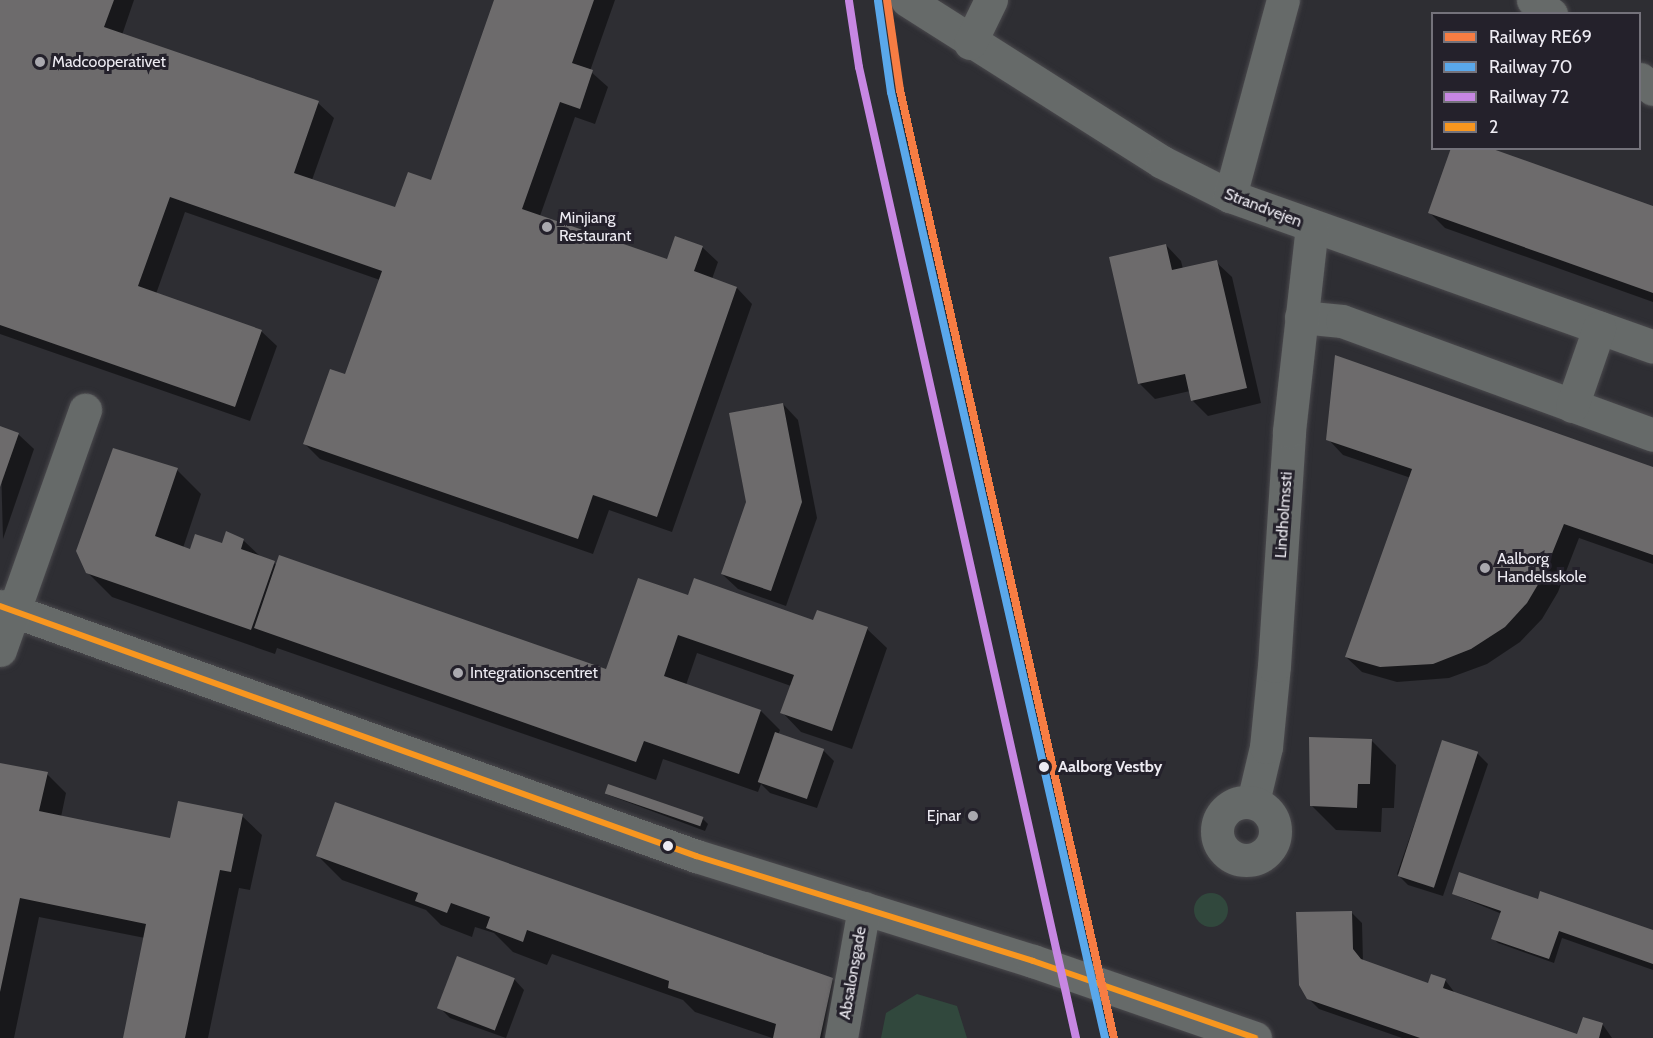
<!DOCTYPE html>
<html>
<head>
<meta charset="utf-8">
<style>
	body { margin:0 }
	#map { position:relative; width:1653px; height:1038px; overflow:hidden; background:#2e2e33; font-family:Cabin,sans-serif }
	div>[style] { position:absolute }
	.green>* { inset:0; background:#31483d }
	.round { border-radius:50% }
	.shadow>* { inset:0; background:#0007 }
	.building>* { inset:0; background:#6d6b6c; transform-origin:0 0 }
	.roads { filter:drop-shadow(0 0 2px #4a494d) drop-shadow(0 0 2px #4a494d) }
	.minor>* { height:33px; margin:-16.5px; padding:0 16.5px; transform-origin:16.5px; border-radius:16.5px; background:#666a69 }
	.minor>.ring { margin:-16.5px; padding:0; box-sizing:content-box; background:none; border:33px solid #666a69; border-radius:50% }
	.bus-1>* { height:6px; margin:-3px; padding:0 3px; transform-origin:3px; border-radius:3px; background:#f8961f }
	.rail-1>* { height:8px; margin:-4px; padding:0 4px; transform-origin:4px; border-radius:4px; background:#f77d43 }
	.rail-2>* { height:8px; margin:-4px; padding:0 4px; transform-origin:4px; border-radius:4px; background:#5aa8eb }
	.rail-3>* { height:8px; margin:-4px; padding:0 4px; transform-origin:4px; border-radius:4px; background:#c787e3 }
	.dots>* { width:16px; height:16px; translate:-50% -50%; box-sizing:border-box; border:3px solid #24212b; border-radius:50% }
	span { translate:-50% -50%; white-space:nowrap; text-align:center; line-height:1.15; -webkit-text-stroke:6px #24212b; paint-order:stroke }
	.poi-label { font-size:16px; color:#edebf2 }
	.left { translate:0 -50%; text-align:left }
	.right { translate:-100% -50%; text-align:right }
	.street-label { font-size:16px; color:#edebf2 }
	.stop-label { font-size:16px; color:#edebf2; font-weight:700 }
	.legend { position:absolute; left:1431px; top:12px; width:210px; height:138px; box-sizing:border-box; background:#24212b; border:2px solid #74727b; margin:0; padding:8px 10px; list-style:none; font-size:18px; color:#edebf2 }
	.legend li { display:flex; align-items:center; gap:12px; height:30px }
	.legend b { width:30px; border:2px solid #74727b }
</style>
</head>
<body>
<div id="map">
	<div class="green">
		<div class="round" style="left:1194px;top:893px;width:34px;height:34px"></div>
		<div style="clip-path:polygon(917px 994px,957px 1006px,967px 1038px,881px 1038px,886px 1013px)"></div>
	</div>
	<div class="shadow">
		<div style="clip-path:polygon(0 0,134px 0,122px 35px,318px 103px,334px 118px,312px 180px,396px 209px,432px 182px,496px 0,615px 0,590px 71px,608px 87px,595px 124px,575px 117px,540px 216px,668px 260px,702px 247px,718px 262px,712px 279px,737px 288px,752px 304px,672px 532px,609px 510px,593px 554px,320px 459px,305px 444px,346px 376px,380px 280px,185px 212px,156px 294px,261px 331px,277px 346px,250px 421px,0 334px)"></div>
		<div style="clip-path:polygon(1653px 208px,1653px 302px,1445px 228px,1430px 213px)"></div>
		<div style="clip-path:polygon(1166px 245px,1181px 261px,1183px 269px,1216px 262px,1232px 277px,1261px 403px,1208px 416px,1193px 401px,1190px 391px,1155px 399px,1140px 384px)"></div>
		<div style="clip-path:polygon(783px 404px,798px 420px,817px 518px,786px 606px,738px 589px,722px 574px)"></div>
		<div style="clip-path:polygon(0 428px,18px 434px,34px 449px,3px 539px)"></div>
		<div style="clip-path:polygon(1328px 439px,1653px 469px,1653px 564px,1579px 538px,1558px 592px,1542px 619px,1520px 642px,1487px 664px,1449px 678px,1397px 682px,1362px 672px,1346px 657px,1411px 478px,1343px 455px)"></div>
		<div style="clip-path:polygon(177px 470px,201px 494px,183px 548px,191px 550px,243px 540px,261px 557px,277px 565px,607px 671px,689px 597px,814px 621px,818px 612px,867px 629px,887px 648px,852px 749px,801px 732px,782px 712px,791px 686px,697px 653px,686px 685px,761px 711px,780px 730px,778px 735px,823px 750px,834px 761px,817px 808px,770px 793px,761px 784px,758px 792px,663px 759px,656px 780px,277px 648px,275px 654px,112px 597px,87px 572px)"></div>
		<div style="clip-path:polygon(1371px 740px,1396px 765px,1394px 808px,1382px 808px,1381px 832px,1336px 830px,1311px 805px)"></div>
		<div style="clip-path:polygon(1443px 742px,1478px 754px,1488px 764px,1443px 896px,1408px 885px,1397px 874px)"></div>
		<div style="clip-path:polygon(0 765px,47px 774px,66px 793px,61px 817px,171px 840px,242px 816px,262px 835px,250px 890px,239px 888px,208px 1038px,124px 1038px,145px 938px,39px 917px,14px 1038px,0 1038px)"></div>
		<div style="clip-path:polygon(606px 794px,702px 818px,708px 824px,705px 831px)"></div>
		<div style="clip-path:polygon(317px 855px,832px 979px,857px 1004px,850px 1038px,772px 1038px,695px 1012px,683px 1000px,552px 954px,547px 965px,513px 952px,494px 933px,475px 927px,472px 937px,441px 925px,426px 910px,342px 880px)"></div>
		<div style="clip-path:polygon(1453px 894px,1538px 901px,1653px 931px,1653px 970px,1562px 938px,1554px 963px,1498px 943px,1493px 938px,1502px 914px)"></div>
		<div style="clip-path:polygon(1352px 913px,1362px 923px,1363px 962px,1429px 985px,1445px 980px,1455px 993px,1578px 1036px,1584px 1019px,1603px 1025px,1612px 1038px,1402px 1038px,1319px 1009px,1308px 998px)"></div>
		<div style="clip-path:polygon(514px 979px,524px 990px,506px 1038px,450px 1018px,439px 1007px)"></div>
	</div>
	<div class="building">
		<div style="clip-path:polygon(0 0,114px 0,104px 27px,319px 101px,294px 173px,395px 207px,408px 172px,431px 180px,494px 0,594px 0,572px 63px,593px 70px,580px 109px,560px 102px,522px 209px,667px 259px,675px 236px,703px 246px,694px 271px,737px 287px,657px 517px,593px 495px,578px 539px,303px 444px,330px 369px,345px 374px,382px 271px,170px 197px,138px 286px,262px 330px,235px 407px,0 325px)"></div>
		<div style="clip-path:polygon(1451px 148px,1490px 148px,1653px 206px,1653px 293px,1428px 213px)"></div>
		<div style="clip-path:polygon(1166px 244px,1172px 270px,1217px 260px,1247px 388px,1191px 401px,1185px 374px,1138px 384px,1109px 257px)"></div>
		<div style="clip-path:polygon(1335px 355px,1653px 467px,1653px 555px,1564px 524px,1543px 576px,1527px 603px,1505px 627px,1471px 649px,1433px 664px,1380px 667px,1345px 657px,1412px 469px,1326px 440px)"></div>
		<div style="clip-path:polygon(783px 403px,802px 502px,771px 591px,721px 574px,746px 502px,729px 413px)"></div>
		<div style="clip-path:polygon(0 426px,19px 433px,0 487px)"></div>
		<div style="clip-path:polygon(113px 448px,178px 468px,155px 536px,190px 549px,195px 534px,222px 543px,226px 531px,244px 539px,241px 549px,275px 561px,251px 630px,86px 573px,76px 551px)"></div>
		<div style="clip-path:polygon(279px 555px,606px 669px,638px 578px,688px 595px,694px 578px,813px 620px,817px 610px,868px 627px,832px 731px,780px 713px,794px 675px,678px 635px,664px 676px,761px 710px,739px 774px,644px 741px,636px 762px,254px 628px)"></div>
		<div style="left:775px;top:732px;width:52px;height:53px;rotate:19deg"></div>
		<div style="clip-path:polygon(1309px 737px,1372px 739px,1370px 784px,1358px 784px,1357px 808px,1310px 806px)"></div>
		<div style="left:1442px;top:740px;width:38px;height:143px;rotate:18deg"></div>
		<div style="clip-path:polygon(0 763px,48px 772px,39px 811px,170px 838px,178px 801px,243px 814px,231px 872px,220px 870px,185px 1038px,123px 1038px,146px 924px,20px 898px,0 992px)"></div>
		<div style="left:608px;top:784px;width:101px;height:10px;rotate:19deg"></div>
		<div style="clip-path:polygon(335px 802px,833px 978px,820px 1038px,773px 1038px,776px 1024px,668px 988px,669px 981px,527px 930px,523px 942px,486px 928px,490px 917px,451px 903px,447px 913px,415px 901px,418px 893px,316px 856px)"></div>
		<div style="clip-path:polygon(1459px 872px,1538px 899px,1540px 891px,1653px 930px,1653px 964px,1559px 931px,1549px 959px,1491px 939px,1501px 911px,1452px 894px)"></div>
		<div style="clip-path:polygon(1352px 911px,1353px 949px,1361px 959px,1428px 983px,1431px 974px,1446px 979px,1443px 988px,1577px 1034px,1583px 1017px,1603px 1023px,1599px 1038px,1420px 1038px,1307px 999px,1299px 985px,1296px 912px)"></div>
		<div style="left:457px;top:956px;width:62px;height:56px;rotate:21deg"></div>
	</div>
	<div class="roads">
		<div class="minor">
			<div style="left:907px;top:0;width:302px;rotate:32.4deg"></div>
			<div style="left:1162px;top:162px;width:76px;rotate:26.6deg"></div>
			<div style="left:1230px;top:196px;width:449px;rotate:19.6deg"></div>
			<div style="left:1533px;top:0;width:23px;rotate:38deg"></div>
			<div style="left:970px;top:43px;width:48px;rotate:-64deg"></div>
			<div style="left:1640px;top:79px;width:16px;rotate:38deg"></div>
			<div style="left:1230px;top:196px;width:203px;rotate:-74.9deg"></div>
			<div style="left:1301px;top:317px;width:41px;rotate:5.6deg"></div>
			<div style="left:1342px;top:321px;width:331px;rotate:20.1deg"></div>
			<div style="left:1572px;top:406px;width:83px;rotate:-70.9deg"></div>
			<div style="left:0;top:606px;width:740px;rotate:19.76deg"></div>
			<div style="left:696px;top:856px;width:353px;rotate:17.3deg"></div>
			<div style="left:1033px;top:961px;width:235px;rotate:19.1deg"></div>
			<div style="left:0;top:650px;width:255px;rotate:-70.5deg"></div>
			<div style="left:1253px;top:802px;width:57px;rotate:-76.7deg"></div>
			<div style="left:1266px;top:747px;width:81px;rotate:-84.4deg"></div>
			<div style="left:1274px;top:666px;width:235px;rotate:-86.3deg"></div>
			<div style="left:1289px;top:431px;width:205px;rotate:-83.6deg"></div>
			<div class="ring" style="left:1217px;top:802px;width:25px;height:25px"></div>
			<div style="left:841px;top:1038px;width:132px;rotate:-80deg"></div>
		</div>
	</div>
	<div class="bus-1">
		<div style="left:0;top:606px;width:740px;rotate:19.76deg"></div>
		<div style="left:696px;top:856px;width:353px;rotate:17.3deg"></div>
		<div style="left:1033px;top:961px;width:235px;rotate:19.1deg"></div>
	</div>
	<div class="rail-1">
		<div style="left:887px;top:0;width:91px;rotate:81.8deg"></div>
		<div style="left:900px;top:90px;width:972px;rotate:77.28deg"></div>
	</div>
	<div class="rail-2">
		<div style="left:878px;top:1px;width:92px;rotate:81.9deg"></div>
		<div style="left:891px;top:92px;width:970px;rotate:77.25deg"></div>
	</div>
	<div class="rail-3">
		<div style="left:849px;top:1px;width:67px;rotate:81.4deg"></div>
		<div style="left:859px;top:67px;width:995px;rotate:77.4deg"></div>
	</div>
	<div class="dots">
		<div style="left:40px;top:62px;background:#aaa9af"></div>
		<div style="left:547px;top:227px;background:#aaa9af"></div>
		<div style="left:1485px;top:568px;background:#aaa9af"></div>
		<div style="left:458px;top:673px;background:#aaa9af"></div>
		<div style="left:1044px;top:767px;background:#edebf2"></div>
		<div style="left:973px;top:816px;background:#aaa9af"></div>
		<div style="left:668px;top:846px;background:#edebf2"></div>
	</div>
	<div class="poi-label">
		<span class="left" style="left:52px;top:62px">Madcooperativet</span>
		<span class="left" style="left:559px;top:227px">Minjiang<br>Restaurant</span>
		<span class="left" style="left:1497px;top:568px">Aalborg<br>Handelsskole</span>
		<span class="left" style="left:470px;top:673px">Integrationscentret</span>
		<span class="right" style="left:961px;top:816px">Ejnar</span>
	</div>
	<div class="street-label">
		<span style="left:1263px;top:208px;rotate:21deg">Strandvejen</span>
		<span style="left:1284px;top:515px;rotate:-86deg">Lindholmssti</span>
		<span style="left:853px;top:973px;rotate:-80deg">Absalonsgade</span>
	</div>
	<div class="stop-label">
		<span class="left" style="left:1058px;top:767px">Aalborg Vestby</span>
	</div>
	<ul class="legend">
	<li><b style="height:8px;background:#f77d43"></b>Railway RE69</li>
	<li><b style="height:8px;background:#5aa8eb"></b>Railway 70</li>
	<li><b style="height:8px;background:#c787e3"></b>Railway 72</li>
	<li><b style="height:8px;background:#f8961f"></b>2</li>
	</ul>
</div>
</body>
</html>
